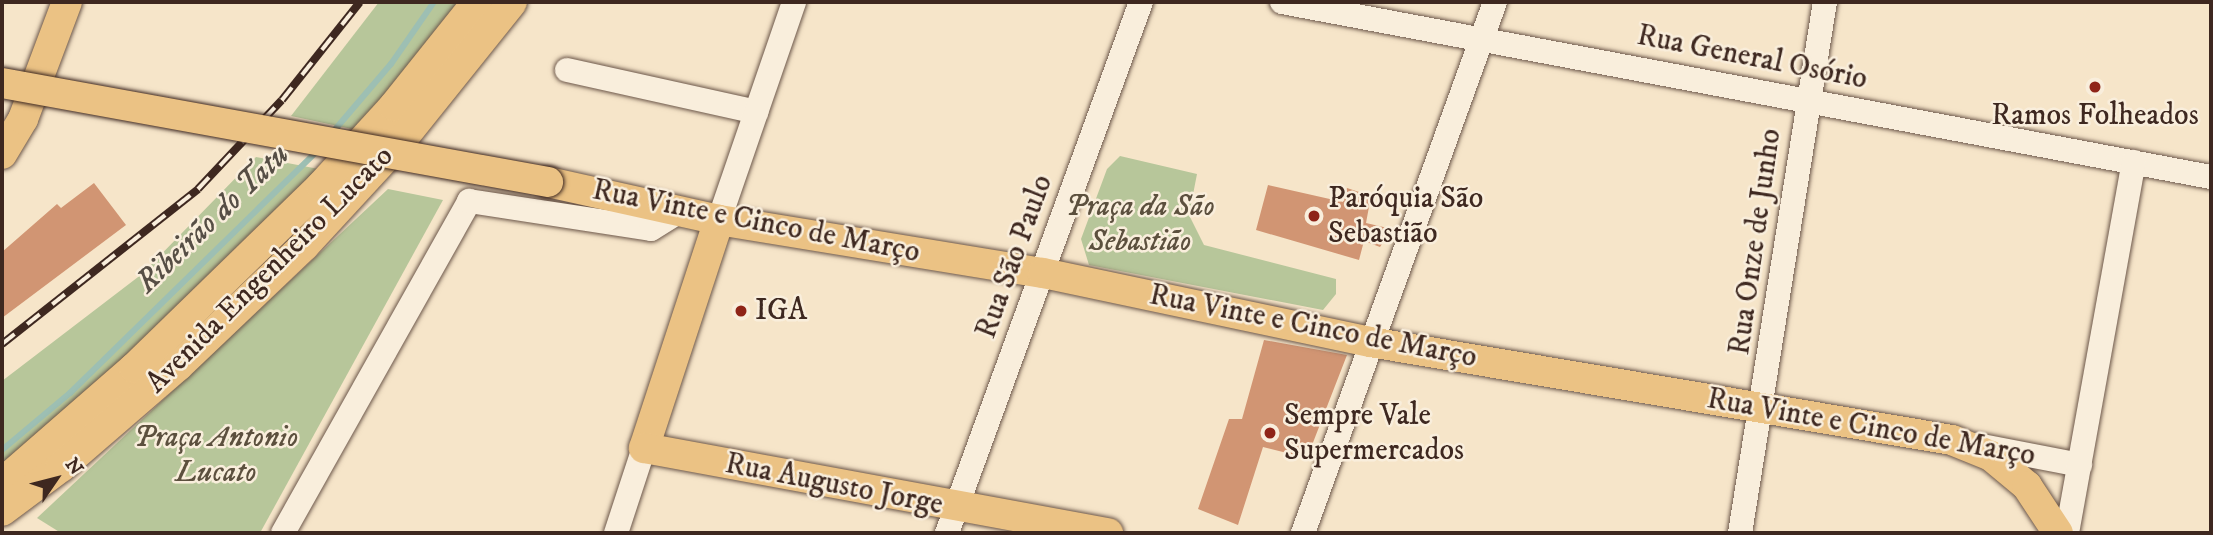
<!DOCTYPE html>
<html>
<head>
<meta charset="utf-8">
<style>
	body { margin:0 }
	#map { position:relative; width:2213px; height:535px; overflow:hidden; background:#f6e5c9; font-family:"IM FELL DW Pica",serif }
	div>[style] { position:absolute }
	.green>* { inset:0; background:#b7c69a }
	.stream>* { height:6px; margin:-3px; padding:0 3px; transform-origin:3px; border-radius:3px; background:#9dbfb3 }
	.building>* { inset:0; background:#d19573 }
	.roads { filter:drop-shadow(0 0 2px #6c574a) drop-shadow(0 0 2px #6c574a) }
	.minor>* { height:24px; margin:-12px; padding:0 12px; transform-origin:12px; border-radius:12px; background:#f9eedc }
	.major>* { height:30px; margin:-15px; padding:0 15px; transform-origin:15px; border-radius:15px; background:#ebc284 }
	.rail>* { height:8px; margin-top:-4px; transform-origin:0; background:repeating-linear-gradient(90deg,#f9eedc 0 16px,#3e2820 0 32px); box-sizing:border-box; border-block:2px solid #3e2820 }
	.bridges { filter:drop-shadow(0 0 2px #3e2820) drop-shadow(0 0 2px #3e2820) }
	.major-bridge>* { height:30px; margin:-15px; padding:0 15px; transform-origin:15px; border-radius:15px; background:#ebc284 }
	.dots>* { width:19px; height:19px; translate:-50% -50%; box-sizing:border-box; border:4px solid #f9eedc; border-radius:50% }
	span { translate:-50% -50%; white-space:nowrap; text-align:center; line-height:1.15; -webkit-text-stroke:5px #f9eedc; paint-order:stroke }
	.street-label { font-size:30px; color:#3e2820 }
	.poi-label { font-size:30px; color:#3e2820 }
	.left { translate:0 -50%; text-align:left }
	.park-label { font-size:30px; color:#5c503e; font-style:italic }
	.water-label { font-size:32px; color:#564e45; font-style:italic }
	.frame { position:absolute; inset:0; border:4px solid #3e2820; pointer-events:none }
	.north { position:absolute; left:21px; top:444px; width:70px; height:70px; -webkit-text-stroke:5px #f9eedc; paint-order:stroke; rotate:55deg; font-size:19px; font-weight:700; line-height:28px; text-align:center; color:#3e2820 }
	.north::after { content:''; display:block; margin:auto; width:24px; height:32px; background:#3e2820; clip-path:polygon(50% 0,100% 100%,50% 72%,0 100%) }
</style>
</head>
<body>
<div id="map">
	<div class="green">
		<div style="clip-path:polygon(379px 2px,458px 2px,357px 130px,291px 116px)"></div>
		<div style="clip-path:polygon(1120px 156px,1197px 174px,1189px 215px,1204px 245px,1336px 279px,1336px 294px,1323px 310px,1089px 265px,1081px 239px,1107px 169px)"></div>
		<div style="clip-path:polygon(256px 157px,324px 170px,2px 473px,2px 381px,142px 274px)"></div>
		<div style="clip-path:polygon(388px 189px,443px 200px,260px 533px,61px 533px,37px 518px)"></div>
	</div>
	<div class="stream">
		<div style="left:332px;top:133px;width:91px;rotate:-49.5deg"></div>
		<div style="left:391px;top:64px;width:75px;rotate:-55.3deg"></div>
		<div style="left:2px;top:450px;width:89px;rotate:-40deg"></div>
		<div style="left:70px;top:393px;width:349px;rotate:-44.4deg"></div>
	</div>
	<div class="building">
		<div style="clip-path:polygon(94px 183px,126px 225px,2px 318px,2px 252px,57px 204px,61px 208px)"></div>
		<div style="clip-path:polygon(1268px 185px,1343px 202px,1347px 188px,1371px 196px,1366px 223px,1392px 229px,1380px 247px,1364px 241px,1359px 260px,1256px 230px)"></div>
		<div style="clip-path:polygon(1264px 340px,1347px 355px,1307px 458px,1263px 447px,1238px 525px,1198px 509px,1229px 419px,1242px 419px)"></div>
	</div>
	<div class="roads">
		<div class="minor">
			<div style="left:1282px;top:2px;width:945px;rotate:10.67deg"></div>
			<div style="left:567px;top:70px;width:194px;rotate:12.5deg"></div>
			<div style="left:719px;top:220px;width:231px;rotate:-71deg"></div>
			<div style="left:1977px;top:445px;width:105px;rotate:11deg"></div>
			<div style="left:283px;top:533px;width:381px;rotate:-60.7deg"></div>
			<div style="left:469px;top:201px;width:184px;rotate:8.7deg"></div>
			<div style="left:651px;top:229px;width:34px;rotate:-32deg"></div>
			<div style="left:616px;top:533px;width:89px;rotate:-71.8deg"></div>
			<div style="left:947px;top:533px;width:565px;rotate:-69.93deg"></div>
			<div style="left:1303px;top:533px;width:565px;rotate:-70.12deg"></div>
			<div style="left:1740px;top:533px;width:538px;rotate:-80.91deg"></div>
			<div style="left:2067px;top:533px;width:377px;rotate:-79.8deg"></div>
		</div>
		<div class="major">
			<div style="left:2px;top:154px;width:41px;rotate:-59deg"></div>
			<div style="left:23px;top:119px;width:125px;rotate:-69.4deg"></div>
			<div style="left:548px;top:182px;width:175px;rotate:12.5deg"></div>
			<div style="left:719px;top:220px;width:328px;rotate:9.3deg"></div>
			<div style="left:1043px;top:273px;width:334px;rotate:11.9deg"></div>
			<div style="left:1370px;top:342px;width:590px;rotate:9.56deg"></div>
			<div style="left:1952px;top:440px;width:42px;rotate:22.3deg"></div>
			<div style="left:1991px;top:456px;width:47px;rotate:39.8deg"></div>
			<div style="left:2027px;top:486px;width:56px;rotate:56.6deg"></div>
			<div style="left:719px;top:220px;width:240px;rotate:108.2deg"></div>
			<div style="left:644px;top:448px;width:472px;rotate:10.4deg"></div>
			<div style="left:2px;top:483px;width:175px;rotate:-41.1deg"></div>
			<div style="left:134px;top:368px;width:261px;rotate:-44.2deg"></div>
			<div style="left:321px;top:186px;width:108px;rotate:-47.6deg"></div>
			<div style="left:394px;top:106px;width:133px;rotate:-51.4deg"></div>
			<div style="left:2px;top:511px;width:74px;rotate:-36.7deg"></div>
			<div style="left:61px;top:467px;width:155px;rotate:-40.8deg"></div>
			<div style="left:178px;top:366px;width:174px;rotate:-43.6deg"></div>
			<div style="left:304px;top:246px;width:142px;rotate:-47.3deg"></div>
			<div style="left:400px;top:142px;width:179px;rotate:-51.3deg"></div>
		</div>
	</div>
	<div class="rail">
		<div style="left:2px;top:344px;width:250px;rotate:-38.3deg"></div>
		<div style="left:198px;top:189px;width:122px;rotate:-46.7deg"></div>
		<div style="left:282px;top:100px;width:125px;rotate:-51.5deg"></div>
	</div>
	<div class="bridges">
		<div class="major-bridge">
			<div style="left:2px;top:83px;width:555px;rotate:10.28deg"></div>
		</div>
	</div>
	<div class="dots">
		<div style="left:2095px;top:87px;background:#8f2418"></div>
		<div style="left:1314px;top:216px;background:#8f2418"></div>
		<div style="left:741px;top:311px;background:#8f2418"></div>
		<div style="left:1270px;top:433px;background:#8f2418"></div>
	</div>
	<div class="street-label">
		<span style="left:1752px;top:58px;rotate:11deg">Rua General Osório</span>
		<span style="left:756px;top:222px;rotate:11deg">Rua Vinte e Cinco de Março</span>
		<span style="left:1756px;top:242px;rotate:-82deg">Rua Onze de Junho</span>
		<span style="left:1015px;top:257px;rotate:-70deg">Rua São Paulo</span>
		<span style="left:270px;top:270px;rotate:-45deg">Avenida Engenheiro Lucato</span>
		<span style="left:1313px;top:327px;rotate:11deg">Rua Vinte e Cinco de Março</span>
		<span style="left:1871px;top:428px;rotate:10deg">Rua Vinte e Cinco de Março</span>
		<span style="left:834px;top:485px;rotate:11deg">Rua Augusto Jorge</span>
	</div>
	<div class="poi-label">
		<span style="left:2095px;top:116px">Ramos Folheados</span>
		<span class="left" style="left:1328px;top:216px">Paróquia São<br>Sebastião</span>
		<span class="left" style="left:755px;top:311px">IGA</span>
		<span class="left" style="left:1284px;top:433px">Sempre Vale<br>Supermercados</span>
	</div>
	<div class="park-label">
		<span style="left:1140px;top:224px">Praça da São<br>Sebastião</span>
		<span style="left:216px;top:455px">Praça Antonio<br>Lucato</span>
	</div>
	<div class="water-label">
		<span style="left:213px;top:219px;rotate:-44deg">Ribeirão do Tatu</span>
	</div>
	<div class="frame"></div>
	<div class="north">N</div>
</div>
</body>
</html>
